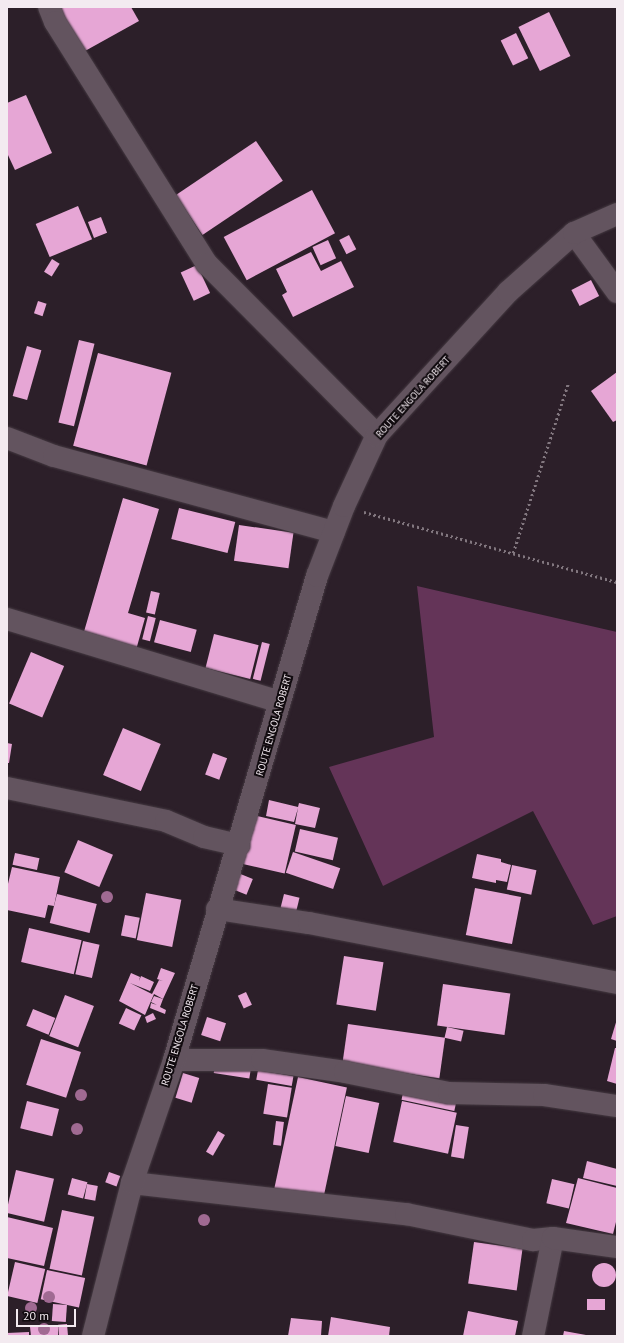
<!DOCTYPE html>
<html>
<head>
<meta charset="utf-8">
<style>
	body { margin:0 }
	#map { position:relative; width:624px; height:1343px; overflow:hidden; background:#2c1f29; font-family:"PT Sans",sans-serif }
	div>[style] { position:absolute }
	.green>* { inset:0; background:#643458 }
	.building>* { inset:0; background:#e6a6d5; transform-origin:0 0 }
	.round { border-radius:50% }
	.path>* { height:2.5px; margin-top:-1.25px; transform-origin:0; background:repeating-linear-gradient(90deg,#82777f 0 2px,transparent 0 5px) }
	.roads { filter:drop-shadow(0 0 1px #453a42) drop-shadow(0 0 1px #453a42) }
	.minor>* { height:22px; margin:-11px; padding:0 11px; transform-origin:11px; border-radius:11px; background:#63545f }
	.tertiary>* { height:22px; margin:-11px; padding:0 11px; transform-origin:11px; border-radius:11px; background:#63545f }
	.trees>* { width:12px; height:12px; margin:-6px; border-radius:50%; background:#a06a92 }
	span { translate:-50% -50%; white-space:nowrap; text-align:center; line-height:1.15; -webkit-text-stroke:4px #110b0f; paint-order:stroke }
	.street-label { font-size:10px; color:#f3eaf0 }
	.frame { position:absolute; inset:0; border:8px solid #f3eaf0; pointer-events:none }
	.scale { position:absolute; left:16px; top:1309px; width:60px; height:18px; box-sizing:border-box; border:2px solid #f3eaf0; border-top:0; padding-left:5px; font-size:12px; line-height:14px; white-space:nowrap; color:#f3eaf0; -webkit-text-stroke:3px #110b0f; paint-order:stroke }
</style>
</head>
<body>
<div id="map">
	<div class="green">
		<div style="clip-path:polygon(417px 586px,617px 632px,617px 916px,593px 925px,533px 811px,383px 886px,329px 767px,434px 737px)"></div>
	</div>
	<div class="building">
		<div style="clip-path:polygon(49px 7px,131px 7px,139px 21px,76px 56px)"></div>
		<div style="left:549px;top:12px;width:49px;height:34px;rotate:64deg"></div>
		<div style="left:516px;top:33px;width:28px;height:17px;rotate:64deg"></div>
		<div style="clip-path:polygon(26px 95px,52px 153px,15px 170px,7px 153px,7px 103px)"></div>
		<div style="left:256px;top:141px;width:48px;height:97px;rotate:56deg"></div>
		<div style="left:312px;top:190px;width:49px;height:100px;rotate:62deg"></div>
		<div style="left:78px;top:206px;width:36px;height:46px;rotate:67deg"></div>
		<div style="left:101px;top:217px;width:17px;height:14px;rotate:69deg"></div>
		<div style="left:349px;top:235px;width:16px;height:11px;rotate:63deg"></div>
		<div style="left:328px;top:240px;width:20px;height:17px;rotate:66deg"></div>
		<div style="clip-path:polygon(311px 252px,321px 271px,341px 261px,354px 287px,293px 317px,282px 295px,287px 292px,276px 269px)"></div>
		<div style="left:52px;top:259px;width:9px;height:15px;rotate:32deg"></div>
		<div style="left:197px;top:265px;width:31px;height:18px;rotate:65deg"></div>
		<div style="left:591px;top:280px;width:18px;height:22px;rotate:63deg"></div>
		<div style="left:38px;top:301px;width:9px;height:13px;rotate:18deg"></div>
		<div style="left:79px;top:340px;width:16px;height:85px;rotate:14deg"></div>
		<div style="left:27px;top:346px;width:15px;height:52px;rotate:16deg"></div>
		<div style="left:98px;top:353px;width:76px;height:96px;rotate:15deg"></div>
		<div style="clip-path:polygon(617px 372px,617px 420px,613px 422px,591px 391px)"></div>
		<div style="clip-path:polygon(123px 498px,159px 509px,128px 613px,145px 618px,136px 650px,83px 635px)"></div>
		<div style="left:179px;top:508px;width:58px;height:32px;rotate:14deg"></div>
		<div style="left:239px;top:525px;width:55px;height:36px;rotate:8deg"></div>
		<div style="left:151px;top:591px;width:9px;height:22px;rotate:13deg"></div>
		<div style="left:148px;top:616px;width:8px;height:24px;rotate:14deg"></div>
		<div style="left:160px;top:620px;width:38px;height:23px;rotate:15deg"></div>
		<div style="left:214px;top:634px;width:46px;height:35px;rotate:14deg"></div>
		<div style="left:262px;top:642px;width:8px;height:38px;rotate:14deg"></div>
		<div style="left:31px;top:652px;width:36px;height:56px;rotate:23deg"></div>
		<div style="left:123px;top:728px;width:41px;height:51px;rotate:23deg"></div>
		<div style="clip-path:polygon(7px 743px,12px 744px,9px 763px,7px 763px)"></div>
		<div style="left:213px;top:753px;width:15px;height:23px;rotate:20deg"></div>
		<div style="clip-path:polygon(269px 800px,298px 807px,299px 803px,320px 808px,315px 828px,295px 824px,298px 808px,294px 822px,266px 816px)"></div>
		<div style="left:253px;top:815px;width:44px;height:50px;rotate:13deg"></div>
		<div style="left:300px;top:829px;width:39px;height:23px;rotate:13deg"></div>
		<div style="left:78px;top:840px;width:38px;height:35px;rotate:23deg"></div>
		<div style="left:293px;top:852px;width:50px;height:22px;rotate:19deg"></div>
		<div style="left:15px;top:853px;width:25px;height:12px;rotate:12deg"></div>
		<div style="clip-path:polygon(477px 854px,501px 859px,501px 862px,511px 865px,507px 882px,496px 880px,496px 883px,472px 878px)"></div>
		<div style="left:512px;top:865px;width:25px;height:25px;rotate:12deg"></div>
		<div style="clip-path:polygon(12px 867px,60px 877px,54px 906px,48px 905px,45px 918px,7px 910px,7px 888px)"></div>
		<div style="left:238px;top:873px;width:16px;height:17px;rotate:22deg"></div>
		<div style="left:475px;top:888px;width:47px;height:48px;rotate:11deg"></div>
		<div style="left:146px;top:893px;width:36px;height:48px;rotate:11deg"></div>
		<div style="left:57px;top:894px;width:41px;height:30px;rotate:14deg"></div>
		<div style="left:284px;top:894px;width:16px;height:22px;rotate:14deg"></div>
		<div style="left:125px;top:915px;width:15px;height:21px;rotate:11deg"></div>
		<div style="left:29px;top:928px;width:54px;height:35px;rotate:13deg"></div>
		<div style="left:83px;top:941px;width:17px;height:34px;rotate:13deg"></div>
		<div style="left:344px;top:956px;width:40px;height:49px;rotate:9deg"></div>
		<div style="clip-path:polygon(161px 968px,175px 973px,163px 999px,154px 994px,145px 1015px,119px 1001px,131px 973px,140px 977px,139px 981px,141px 976px,154px 982px,150px 991px,130px 983px,152px 994px,159px 980px,163px 981px,157px 979px)"></div>
		<div style="left:443px;top:984px;width:68px;height:42px;rotate:8deg"></div>
		<div style="left:246px;top:992px;width:14px;height:9px;rotate:65deg"></div>
		<div style="left:65px;top:995px;width:31px;height:44px;rotate:21deg"></div>
		<div style="clip-path:polygon(154px 996px,163px 999px,160px 1007px,166px 1010px,165px 1014px,150px 1008px,151px 1003px,157px 1005px,151px 1002px)"></div>
		<div style="left:126px;top:1008px;width:17px;height:17px;rotate:25deg"></div>
		<div style="left:33px;top:1009px;width:24px;height:18px;rotate:22deg"></div>
		<div style="clip-path:polygon(153px 1013px,156px 1019px,147px 1023px,145px 1017px)"></div>
		<div style="left:207px;top:1017px;width:20px;height:19px;rotate:18deg"></div>
		<div style="clip-path:polygon(617px 1019px,617px 1041px,611px 1039px)"></div>
		<div style="left:348px;top:1024px;width:98px;height:41px;rotate:8deg"></div>
		<div style="left:447px;top:1027px;width:17px;height:11px;rotate:13deg"></div>
		<div style="left:41px;top:1039px;width:42px;height:48px;rotate:18deg"></div>
		<div style="clip-path:polygon(615px 1048px,617px 1048px,617px 1084px,607px 1081px)"></div>
		<div style="left:215px;top:1065px;width:36px;height:8px;rotate:9deg"></div>
		<div style="left:258px;top:1070px;width:36px;height:10px;rotate:10deg"></div>
		<div style="left:183px;top:1073px;width:17px;height:26px;rotate:17deg"></div>
		<div style="left:298px;top:1077px;width:50px;height:116px;rotate:12deg"></div>
		<div style="left:268px;top:1084px;width:24px;height:30px;rotate:9deg"></div>
		<div style="left:404px;top:1088px;width:54px;height:12px;rotate:12deg"></div>
		<div style="left:346px;top:1096px;width:34px;height:51px;rotate:12deg"></div>
		<div style="left:27px;top:1101px;width:33px;height:28px;rotate:14deg"></div>
		<div style="left:402px;top:1101px;width:56px;height:42px;rotate:12deg"></div>
		<div style="left:276px;top:1121px;width:8px;height:24px;rotate:7deg"></div>
		<div style="left:456px;top:1125px;width:13px;height:32px;rotate:9deg"></div>
		<div style="left:218px;top:1131px;width:8px;height:24px;rotate:30deg"></div>
		<div style="clip-path:polygon(587px 1161px,617px 1169px,617px 1186px,583px 1178px)"></div>
		<div style="left:16px;top:1170px;width:39px;height:44px;rotate:13deg"></div>
		<div style="left:109px;top:1172px;width:12px;height:11px;rotate:20deg"></div>
		<div style="left:72px;top:1178px;width:16px;height:17px;rotate:15deg"></div>
		<div style="clip-path:polygon(578px 1178px,617px 1188px,617px 1218px,613px 1234px,566px 1223px)"></div>
		<div style="left:552px;top:1179px;width:23px;height:25px;rotate:13deg"></div>
		<div style="left:87px;top:1184px;width:11px;height:15px;rotate:10deg"></div>
		<div style="left:62px;top:1210px;width:33px;height:60px;rotate:12deg"></div>
		<div style="clip-path:polygon(7px 1217px,53px 1228px,44px 1266px,7px 1258px)"></div>
		<div style="left:474px;top:1242px;width:49px;height:42px;rotate:8deg"></div>
		<div style="left:15px;top:1262px;width:31px;height:35px;rotate:13deg"></div>
		<div class="round" style="left:592px;top:1263px;width:24px;height:24px"></div>
		<div style="left:47px;top:1270px;width:39px;height:30px;rotate:12deg"></div>
		<div style="left:605px;top:1299px;width:11px;height:18px;rotate:90deg"></div>
		<div style="left:53px;top:1304px;width:14px;height:17px;rotate:4deg"></div>
		<div style="clip-path:polygon(468px 1311px,518px 1321px,515px 1336px,463px 1336px)"></div>
		<div style="clip-path:polygon(331px 1317px,390px 1327px,389px 1336px,328px 1336px)"></div>
		<div style="clip-path:polygon(291px 1318px,322px 1321px,321px 1336px,288px 1336px)"></div>
		<div style="left:67px;top:1324px;width:12px;height:9px;rotate:85deg"></div>
		<div style="clip-path:polygon(58px 1325px,58px 1336px,31px 1336px,30px 1327px)"></div>
		<div style="clip-path:polygon(564px 1331px,586px 1335px,586px 1336px,563px 1336px)"></div>
		<div style="clip-path:polygon(29px 1332px,29px 1336px,7px 1336px,7px 1333px)"></div>
	</div>
	<div class="path">
		<div style="left:364px;top:512px;width:263px;rotate:15.5deg"></div>
		<div style="left:513px;top:553px;width:178px;rotate:-72deg"></div>
	</div>
	<div class="roads">
		<div class="minor">
			<div style="left:49px;top:7px;width:16px;rotate:68deg"></div>
			<div style="left:55px;top:22px;width:286px;rotate:57.9deg"></div>
			<div style="left:207px;top:264px;width:241px;rotate:45.2deg"></div>
			<div style="left:574px;top:233px;width:73px;rotate:53.9deg"></div>
			<div style="left:7px;top:438px;width:50px;rotate:21deg"></div>
			<div style="left:54px;top:456px;width:290px;rotate:15.2deg"></div>
			<div style="left:7px;top:619px;width:285px;rotate:16.9deg"></div>
			<div style="left:7px;top:788px;width:162px;rotate:11.7deg"></div>
			<div style="left:166px;top:821px;width:41px;rotate:22.8deg"></div>
			<div style="left:204px;top:837px;width:36px;rotate:13deg"></div>
			<div style="left:217px;top:909px;width:93px;rotate:8.7deg"></div>
			<div style="left:309px;top:923px;width:314px;rotate:11deg"></div>
			<div style="left:174px;top:1060px;width:88px"></div>
			<div style="left:262px;top:1060px;width:84px;rotate:8.2deg"></div>
			<div style="left:345px;top:1072px;width:106px;rotate:11.4deg"></div>
			<div style="left:449px;top:1093px;width:95px;rotate:1.2deg"></div>
			<div style="left:544px;top:1095px;width:74px;rotate:8.6deg"></div>
			<div style="left:132px;top:1183px;width:276px;rotate:6.5deg"></div>
			<div style="left:406px;top:1214px;width:130px;rotate:11.6deg"></div>
			<div style="left:533px;top:1240px;width:20px;rotate:-6deg"></div>
			<div style="left:553px;top:1238px;width:100px;rotate:101.5deg"></div>
			<div style="left:553px;top:1238px;width:65px;rotate:8deg"></div>
		</div>
		<div class="tertiary">
			<div style="left:93px;top:1336px;width:158px;rotate:-75.7deg"></div>
			<div style="left:132px;top:1183px;width:130px;rotate:-71.1deg"></div>
			<div style="left:174px;top:1060px;width:505px;rotate:-73.54deg"></div>
			<div style="left:317px;top:576px;width:75px;rotate:-68.9deg"></div>
			<div style="left:344px;top:506px;width:78px;rotate:-65.1deg"></div>
			<div style="left:377px;top:435px;width:194px;rotate:-47.5deg"></div>
			<div style="left:508px;top:292px;width:89px;rotate:-41.8deg"></div>
			<div style="left:574px;top:233px;width:47px;rotate:-23.8deg"></div>
		</div>
	</div>
	<div class="trees">
		<div style="left:107px;top:897px"></div>
		<div style="left:81px;top:1095px"></div>
		<div style="left:77px;top:1129px"></div>
		<div style="left:204px;top:1220px"></div>
		<div style="left:49px;top:1297px"></div>
		<div style="left:31px;top:1308px"></div>
		<div style="left:44px;top:1329px"></div>
	</div>
	<div class="street-label">
		<span style="left:413px;top:397px;rotate:-48deg">ROUTE ENGOLA ROBERT</span>
		<span style="left:274px;top:725px;rotate:-74deg">ROUTE ENGOLA ROBERT</span>
		<span style="left:180px;top:1035px;rotate:-73deg">ROUTE ENGOLA ROBERT</span>
	</div>
	<div class="frame"></div>
	<div class="scale">20 m</div>
</div>
</body>
</html>
